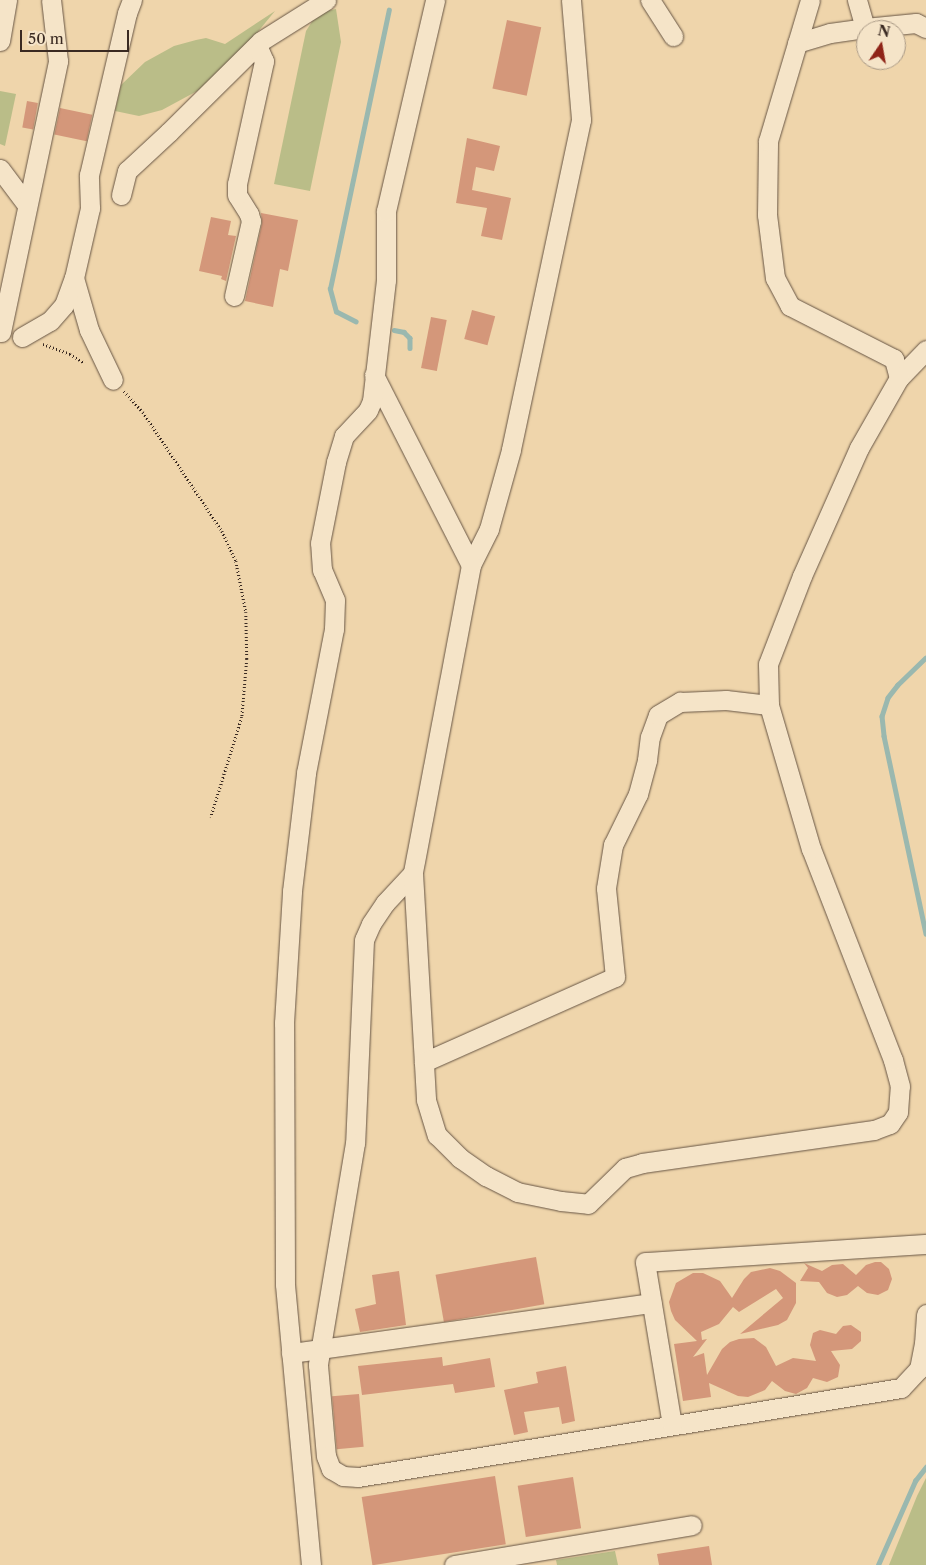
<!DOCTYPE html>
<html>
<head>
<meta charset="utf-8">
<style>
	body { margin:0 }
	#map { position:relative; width:926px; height:1565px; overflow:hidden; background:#efd5ab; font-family:"Libre Caslon Text",serif }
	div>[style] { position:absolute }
	.green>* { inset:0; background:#babd88 }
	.stream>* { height:4.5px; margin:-2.25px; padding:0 2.25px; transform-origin:2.25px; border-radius:2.25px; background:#9ab8af }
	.building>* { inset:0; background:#d4977a; transform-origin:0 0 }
	.path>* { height:2.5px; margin-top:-1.25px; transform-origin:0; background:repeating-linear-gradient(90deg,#3a2a22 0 1px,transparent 0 3.5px) }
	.roads { filter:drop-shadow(0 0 1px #675544) drop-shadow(0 0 1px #675544) }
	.minor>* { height:19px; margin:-9.5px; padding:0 9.5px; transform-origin:9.5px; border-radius:9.5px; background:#f5e4c8 }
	span { translate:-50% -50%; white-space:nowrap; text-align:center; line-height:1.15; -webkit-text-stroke:4.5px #f5e4c8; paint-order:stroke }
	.north { position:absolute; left:856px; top:20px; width:50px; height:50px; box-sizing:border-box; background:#f5e4c8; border:1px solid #aa9a86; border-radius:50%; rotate:12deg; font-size:14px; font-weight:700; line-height:20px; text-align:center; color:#3a2a22 }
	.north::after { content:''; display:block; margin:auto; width:18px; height:22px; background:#8f2418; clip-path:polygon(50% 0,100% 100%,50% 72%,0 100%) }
	.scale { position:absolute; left:20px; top:30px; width:109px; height:22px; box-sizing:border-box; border:2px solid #3a2a22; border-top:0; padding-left:6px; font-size:15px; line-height:18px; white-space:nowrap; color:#3a2a22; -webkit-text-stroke:4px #f5e4c8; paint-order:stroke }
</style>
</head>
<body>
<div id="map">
	<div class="green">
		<div style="clip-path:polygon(336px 9px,341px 42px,310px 191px,274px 184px,306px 31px,313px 20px,322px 12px)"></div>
		<div style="clip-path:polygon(275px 11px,232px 63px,212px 83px,162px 110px,139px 116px,115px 111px,121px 85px,145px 62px,174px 46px,196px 40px,206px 38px,225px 44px)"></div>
		<div style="clip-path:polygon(0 91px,16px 94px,5px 146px,0 144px)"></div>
		<div style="clip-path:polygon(926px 1478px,926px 1565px,889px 1565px,917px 1496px)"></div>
		<div style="clip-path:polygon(615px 1551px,618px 1565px,557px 1565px,556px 1560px)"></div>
	</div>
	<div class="stream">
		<div style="left:356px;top:322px;width:22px;rotate:-153deg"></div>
		<div style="left:336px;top:312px;width:24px;rotate:-105deg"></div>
		<div style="left:330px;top:289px;width:285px;rotate:-78.1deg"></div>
		<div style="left:394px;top:330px;width:10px;rotate:11deg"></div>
		<div style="left:404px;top:332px;width:8px;rotate:45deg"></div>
		<div style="left:410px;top:338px;width:10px;rotate:90deg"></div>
		<div style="left:926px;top:658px;width:39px;rotate:136deg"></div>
		<div style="left:898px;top:685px;width:16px;rotate:128deg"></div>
		<div style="left:888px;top:698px;width:19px;rotate:108deg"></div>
		<div style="left:882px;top:716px;width:20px;rotate:84deg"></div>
		<div style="left:884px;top:736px;width:202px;rotate:78deg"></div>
		<div style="left:878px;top:1565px;width:92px;rotate:-66.2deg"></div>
		<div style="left:915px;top:1481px;width:18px;rotate:-52deg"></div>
	</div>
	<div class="building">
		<div style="left:507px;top:20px;width:35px;height:70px;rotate:12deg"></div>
		<div style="left:27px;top:101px;width:11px;height:27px;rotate:10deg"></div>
		<div style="left:60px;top:108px;width:33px;height:27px;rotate:12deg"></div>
		<div style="clip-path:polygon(467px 138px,500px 146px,494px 171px,476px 167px,472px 190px,511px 198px,502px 240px,481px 236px,487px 208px,456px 203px)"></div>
		<div style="clip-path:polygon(261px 213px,298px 220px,288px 271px,280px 269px,273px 307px,245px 301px,262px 223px)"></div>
		<div style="clip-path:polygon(211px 217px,231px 221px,228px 235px,236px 236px,226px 281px,221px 279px,222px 276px,199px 271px)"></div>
		<div style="left:472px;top:310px;width:24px;height:30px;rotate:15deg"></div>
		<div style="left:431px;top:317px;width:16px;height:52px;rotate:11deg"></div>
		<div style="left:536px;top:1257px;width:48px;height:102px;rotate:80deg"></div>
		<div style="clip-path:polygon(875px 1262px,881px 1262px,889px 1269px,892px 1279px,888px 1290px,878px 1295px,867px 1293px,858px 1286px,847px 1295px,837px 1297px,827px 1293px,819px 1282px,800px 1281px,808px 1268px,804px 1263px,822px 1271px,832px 1265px,843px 1264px,856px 1275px,866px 1265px)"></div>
		<div style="clip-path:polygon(770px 1268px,780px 1271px,796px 1283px,796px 1303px,787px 1320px,778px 1325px,740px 1334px,783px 1298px,776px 1289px,739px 1312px,733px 1307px,719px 1324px,701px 1332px,702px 1340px,707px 1339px,693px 1357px,704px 1353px,707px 1375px,722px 1349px,730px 1342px,739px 1339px,754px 1338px,766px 1347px,776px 1366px,793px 1358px,816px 1361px,810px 1345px,813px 1333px,820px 1330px,836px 1334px,843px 1326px,851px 1325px,861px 1332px,861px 1341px,852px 1349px,831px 1351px,840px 1365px,838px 1377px,827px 1382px,813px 1378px,807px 1388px,796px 1394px,785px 1391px,772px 1381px,765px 1390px,748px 1397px,738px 1396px,709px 1383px,711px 1397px,683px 1401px,674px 1344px,697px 1341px,675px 1320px,671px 1311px,669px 1302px,676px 1283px,693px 1273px,703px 1273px,720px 1281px,732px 1298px,744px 1279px,751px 1272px)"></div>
		<div style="clip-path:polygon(399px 1271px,406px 1325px,360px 1332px,355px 1309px,376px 1304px,372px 1275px)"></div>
		<div style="clip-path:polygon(442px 1357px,443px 1366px,490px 1358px,495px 1387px,455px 1393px,453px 1384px,362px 1395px,358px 1366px)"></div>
		<div style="clip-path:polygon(566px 1366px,575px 1421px,562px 1424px,559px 1407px,524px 1412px,528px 1432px,514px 1435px,504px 1390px,538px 1383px,536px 1372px)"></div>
		<div style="left:359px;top:1394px;width:53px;height:27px;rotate:85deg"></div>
		<div style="left:495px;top:1476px;width:69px;height:135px;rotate:81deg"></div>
		<div style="left:573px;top:1477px;width:52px;height:56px;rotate:81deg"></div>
		<div style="clip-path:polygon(709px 1546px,712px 1565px,659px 1565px,657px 1554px)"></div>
	</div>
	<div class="path">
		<div style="left:43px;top:344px;width:29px;rotate:20deg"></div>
		<div style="left:70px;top:354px;width:17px;rotate:31deg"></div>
		<div style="left:124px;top:391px;width:28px;rotate:48deg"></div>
		<div style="left:143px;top:412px;width:143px;rotate:56.4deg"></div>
		<div style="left:222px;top:531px;width:33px;rotate:65deg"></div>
		<div style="left:236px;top:561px;width:52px;rotate:78.9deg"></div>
		<div style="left:246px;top:612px;width:47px;rotate:88.8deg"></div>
		<div style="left:247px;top:659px;width:58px;rotate:94.9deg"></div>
		<div style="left:242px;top:717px;width:105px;rotate:107.2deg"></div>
	</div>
	<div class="roads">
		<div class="minor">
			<div style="left:571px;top:0;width:120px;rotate:85.2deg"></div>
			<div style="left:581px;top:120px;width:337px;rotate:102deg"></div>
			<div style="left:511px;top:450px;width:82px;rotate:105.6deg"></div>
			<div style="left:489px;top:529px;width:40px;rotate:116.6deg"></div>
			<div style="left:471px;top:565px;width:313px;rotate:100.7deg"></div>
			<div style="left:413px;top:873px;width:41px;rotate:133deg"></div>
			<div style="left:385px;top:903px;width:25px;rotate:124deg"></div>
			<div style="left:371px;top:924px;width:17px;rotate:114deg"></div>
			<div style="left:364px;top:940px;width:203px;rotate:92.5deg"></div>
			<div style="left:355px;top:1143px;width:225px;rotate:99.5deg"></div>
			<div style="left:318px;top:1365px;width:91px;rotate:85deg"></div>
			<div style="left:326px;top:1456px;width:14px;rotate:69deg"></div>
			<div style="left:331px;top:1469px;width:14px;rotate:30deg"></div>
			<div style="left:343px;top:1476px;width:15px;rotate:4deg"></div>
			<div style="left:358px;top:1477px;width:550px;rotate:-9.31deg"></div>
			<div style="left:901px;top:1388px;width:26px;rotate:-47deg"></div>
			<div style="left:919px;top:1369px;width:25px;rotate:-79deg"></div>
			<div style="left:924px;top:1344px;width:30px;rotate:-86deg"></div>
			<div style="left:650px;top:0;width:43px;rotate:57.4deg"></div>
			<div style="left:857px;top:0;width:29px;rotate:74deg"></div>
			<div style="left:0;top:41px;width:42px;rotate:-80.3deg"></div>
			<div style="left:797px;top:43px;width:34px;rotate:-17deg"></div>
			<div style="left:830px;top:33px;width:35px;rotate:-8deg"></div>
			<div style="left:865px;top:28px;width:51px;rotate:-5.6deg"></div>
			<div style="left:916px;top:23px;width:11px;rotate:27deg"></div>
			<div style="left:0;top:169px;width:45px;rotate:53.1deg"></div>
			<div style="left:121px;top:195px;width:25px;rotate:-76deg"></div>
			<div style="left:127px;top:171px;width:57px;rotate:-42.9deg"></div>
			<div style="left:169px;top:132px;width:129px;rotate:-44.7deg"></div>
			<div style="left:261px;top:41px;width:77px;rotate:-32.2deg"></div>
			<div style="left:74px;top:278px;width:54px;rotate:73.9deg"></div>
			<div style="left:89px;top:330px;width:55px;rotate:64.4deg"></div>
			<div style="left:234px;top:296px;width:77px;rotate:-77.2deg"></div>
			<div style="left:251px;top:221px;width:7px;rotate:-106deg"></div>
			<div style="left:249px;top:214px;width:22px;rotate:-122deg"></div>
			<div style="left:237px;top:195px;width:11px;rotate:-90deg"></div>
			<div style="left:237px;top:184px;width:126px;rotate:-77.6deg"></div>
			<div style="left:264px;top:61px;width:17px;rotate:-114deg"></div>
			<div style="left:1px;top:332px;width:277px;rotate:-78.1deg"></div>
			<div style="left:58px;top:61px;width:61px;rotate:-96.5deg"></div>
			<div style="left:22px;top:337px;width:32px;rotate:-30deg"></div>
			<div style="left:50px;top:321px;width:21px;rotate:-49deg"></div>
			<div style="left:64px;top:305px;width:29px;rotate:-70deg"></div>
			<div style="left:74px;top:278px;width:72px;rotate:-77.1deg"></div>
			<div style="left:90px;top:208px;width:33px;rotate:-92deg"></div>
			<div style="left:89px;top:175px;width:166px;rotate:-76.8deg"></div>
			<div style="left:127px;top:13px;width:14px;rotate:-69deg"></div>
			<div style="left:374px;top:375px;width:213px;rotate:63deg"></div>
			<div style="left:899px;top:378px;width:39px;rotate:-46deg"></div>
			<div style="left:413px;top:873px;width:227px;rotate:86.7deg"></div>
			<div style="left:426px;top:1100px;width:37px;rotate:73deg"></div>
			<div style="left:437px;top:1135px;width:33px;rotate:45deg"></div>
			<div style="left:460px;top:1158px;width:32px;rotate:35deg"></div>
			<div style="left:486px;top:1176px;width:35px;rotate:27deg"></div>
			<div style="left:517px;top:1192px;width:45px;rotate:11.6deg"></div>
			<div style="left:561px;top:1201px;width:27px;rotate:6deg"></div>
			<div style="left:588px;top:1204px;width:52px;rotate:-44.2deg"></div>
			<div style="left:625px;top:1168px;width:18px;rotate:-16deg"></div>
			<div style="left:642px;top:1163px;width:234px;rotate:-8.1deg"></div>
			<div style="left:874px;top:1130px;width:17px;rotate:-21deg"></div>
			<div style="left:890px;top:1124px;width:14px;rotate:-56deg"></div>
			<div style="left:898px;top:1112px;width:26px;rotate:-86deg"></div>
			<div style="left:900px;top:1086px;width:27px;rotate:-105deg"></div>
			<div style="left:893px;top:1060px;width:226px;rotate:-111.2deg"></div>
			<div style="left:811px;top:849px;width:150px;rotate:-106.3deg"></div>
			<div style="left:769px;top:705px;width:41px;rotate:-91.4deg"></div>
			<div style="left:768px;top:664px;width:94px;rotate:-68.9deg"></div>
			<div style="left:802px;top:576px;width:140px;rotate:-66deg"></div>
			<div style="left:859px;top:448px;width:81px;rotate:-60.3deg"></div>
			<div style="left:899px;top:378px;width:20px;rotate:-105deg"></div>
			<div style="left:894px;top:359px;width:117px;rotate:-153deg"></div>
			<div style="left:790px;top:306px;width:32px;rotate:-118deg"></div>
			<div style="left:775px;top:278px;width:64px;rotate:-97.2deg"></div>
			<div style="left:767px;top:215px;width:74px;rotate:-89.2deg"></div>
			<div style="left:768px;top:141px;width:147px;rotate:-73.4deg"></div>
			<div style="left:424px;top:1062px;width:209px;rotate:-24deg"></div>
			<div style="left:615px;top:977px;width:89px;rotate:-95.8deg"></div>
			<div style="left:606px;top:888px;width:44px;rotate:-80.8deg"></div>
			<div style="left:613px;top:845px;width:57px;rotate:-63.9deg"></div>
			<div style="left:638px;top:794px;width:35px;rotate:-75deg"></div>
			<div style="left:647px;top:760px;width:23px;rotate:-83deg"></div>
			<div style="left:650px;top:737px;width:23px;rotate:-70deg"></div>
			<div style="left:658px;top:715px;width:26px;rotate:-31deg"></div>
			<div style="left:680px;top:702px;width:46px;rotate:-2.5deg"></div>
			<div style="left:726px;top:700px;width:43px;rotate:6.6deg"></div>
			<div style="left:291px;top:1353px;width:364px;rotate:-7.9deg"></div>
			<div style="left:672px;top:1425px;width:165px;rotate:-99.4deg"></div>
			<div style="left:645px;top:1262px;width:282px;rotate:-3.7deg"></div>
			<div style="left:311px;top:1565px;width:282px;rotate:-95.3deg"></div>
			<div style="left:285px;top:1284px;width:261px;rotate:-90.2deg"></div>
			<div style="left:284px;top:1023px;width:132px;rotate:-86.5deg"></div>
			<div style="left:292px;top:891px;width:119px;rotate:-83.2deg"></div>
			<div style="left:306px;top:773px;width:147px;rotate:-79deg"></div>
			<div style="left:334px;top:629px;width:29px;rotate:-88deg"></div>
			<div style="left:335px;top:600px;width:33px;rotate:-113deg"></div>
			<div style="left:322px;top:570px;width:27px;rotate:-94deg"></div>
			<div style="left:320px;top:543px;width:83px;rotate:-78.8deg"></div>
			<div style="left:336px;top:462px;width:27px;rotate:-73deg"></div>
			<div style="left:344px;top:436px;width:35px;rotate:-47deg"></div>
			<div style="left:368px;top:410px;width:10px;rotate:-66deg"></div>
			<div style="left:372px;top:401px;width:122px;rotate:-83.4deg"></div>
			<div style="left:386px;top:280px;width:69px;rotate:-90deg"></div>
			<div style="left:386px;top:211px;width:217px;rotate:-76.9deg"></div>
			<div style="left:454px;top:1565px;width:241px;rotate:-9.5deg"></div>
		</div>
	</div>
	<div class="north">N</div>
	<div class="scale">50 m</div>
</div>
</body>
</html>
